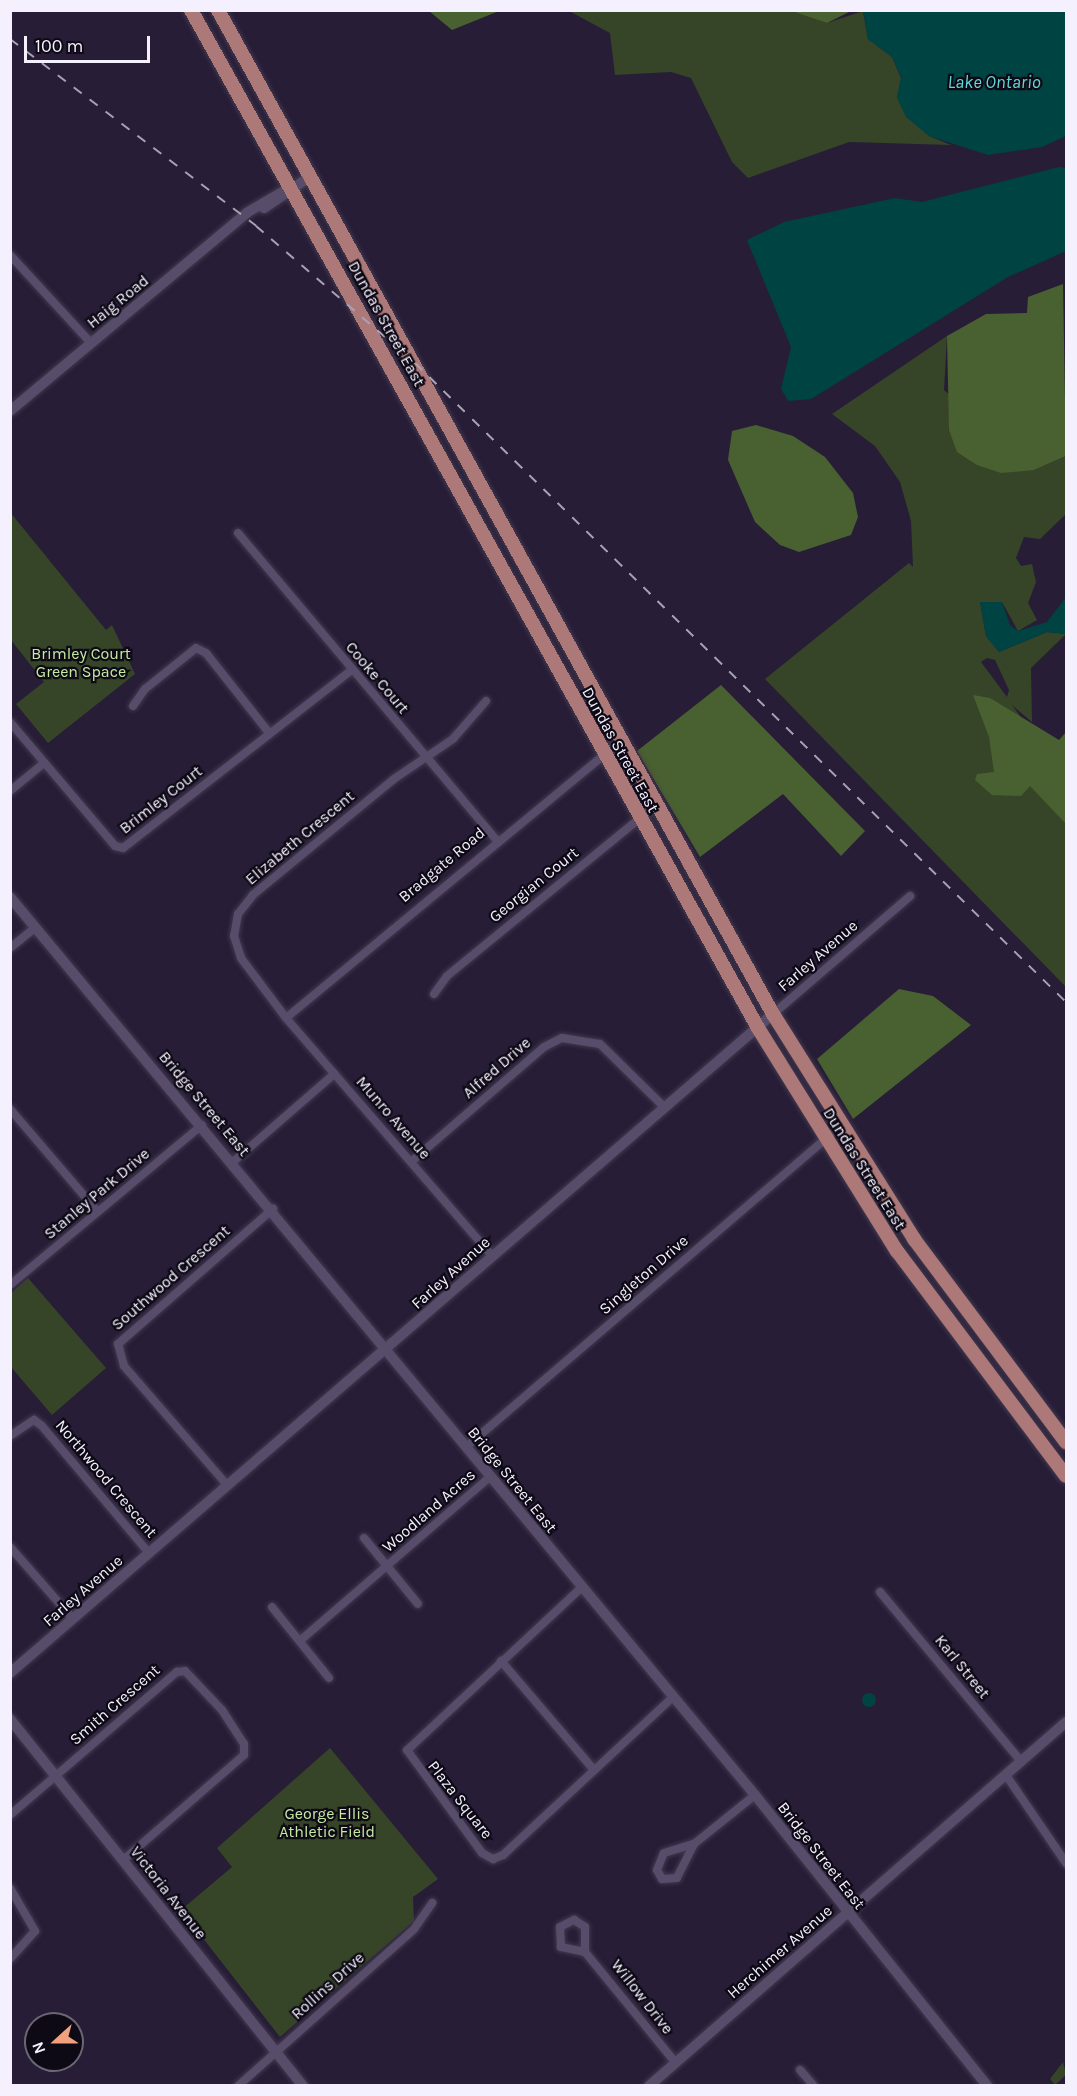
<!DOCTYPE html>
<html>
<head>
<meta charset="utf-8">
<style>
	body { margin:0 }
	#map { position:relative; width:1077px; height:2096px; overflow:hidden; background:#271d37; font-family:Karla,sans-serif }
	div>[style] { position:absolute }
	.green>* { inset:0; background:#364527 }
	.forest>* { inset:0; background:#496031 }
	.water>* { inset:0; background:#004343 }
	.round { border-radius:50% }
	.roads { filter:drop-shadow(0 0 2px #42394e) drop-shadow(0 0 2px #42394e) }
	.minor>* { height:8px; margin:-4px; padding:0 4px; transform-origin:4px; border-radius:4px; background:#574d6a }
	.tertiary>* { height:10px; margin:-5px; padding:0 5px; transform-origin:5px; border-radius:5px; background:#574d6a }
	.primary>* { height:14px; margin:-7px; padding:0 7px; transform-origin:7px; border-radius:7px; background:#ad7978 }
	.rail>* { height:2px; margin-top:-1px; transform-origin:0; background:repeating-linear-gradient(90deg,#a9a2b5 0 10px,transparent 0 20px) }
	span { translate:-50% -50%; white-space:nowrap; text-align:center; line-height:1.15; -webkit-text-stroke:4.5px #0e0a15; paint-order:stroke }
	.street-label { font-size:16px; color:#f4f0fe }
	.park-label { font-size:16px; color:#c4eaa1 }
	.water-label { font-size:18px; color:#63d8d9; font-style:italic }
	.frame { position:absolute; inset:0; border:12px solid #f4f0fe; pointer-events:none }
	.north { position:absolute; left:24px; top:2012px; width:60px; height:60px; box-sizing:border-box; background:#0e0a15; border:2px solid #6a6672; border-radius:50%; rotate:249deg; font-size:16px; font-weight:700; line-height:24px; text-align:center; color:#f4f0fe }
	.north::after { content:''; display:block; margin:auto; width:21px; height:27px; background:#f2a17e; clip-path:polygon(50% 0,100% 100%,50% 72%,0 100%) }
	.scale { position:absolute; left:24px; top:36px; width:126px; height:27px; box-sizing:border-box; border:3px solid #f4f0fe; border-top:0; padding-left:8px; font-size:18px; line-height:21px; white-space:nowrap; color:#f4f0fe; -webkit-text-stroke:4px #0e0a15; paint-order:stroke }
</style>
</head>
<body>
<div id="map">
	<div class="green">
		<div style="clip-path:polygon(792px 10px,827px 23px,863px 11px,868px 39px,892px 57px,901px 78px,897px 98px,929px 136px,951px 145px,849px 142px,748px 178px,732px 162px,691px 78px,671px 72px,615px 75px,610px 33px,569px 11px)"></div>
		<div style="clip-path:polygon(evenodd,947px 336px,944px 390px,1034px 470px,1066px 456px,1066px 514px,1040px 539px,1024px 537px,1016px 558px,1021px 566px,1032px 564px,1036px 582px,1028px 603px,1037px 620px,1018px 631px,1002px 602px,980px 602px,986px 636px,999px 652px,1047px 632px,1066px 634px,1031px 668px,1032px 722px,1012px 705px,1060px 770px,1066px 766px,1066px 987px,765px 679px,909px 563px,913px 567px,911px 521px,900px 482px,875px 446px,832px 414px,947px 336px,987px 658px,995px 660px,1009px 690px,1007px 697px,981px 662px,987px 658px)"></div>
		<div style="clip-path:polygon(10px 512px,106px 630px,112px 625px,135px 674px,48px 743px,16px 704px,44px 682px,11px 640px)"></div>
		<div style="clip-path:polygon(28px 1278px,106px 1368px,52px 1415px,11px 1367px,11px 1293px)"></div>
		<div style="clip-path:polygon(330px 1748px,438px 1879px,413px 1897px,414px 1921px,280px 2037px,181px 1910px,232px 1867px,217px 1848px)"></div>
		<div style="clip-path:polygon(1063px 2062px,1066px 2075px,1055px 2085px,1050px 2079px)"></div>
	</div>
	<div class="forest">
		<div style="clip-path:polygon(429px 11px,499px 11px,452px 30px)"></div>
		<div style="clip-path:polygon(792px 11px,851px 11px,827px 23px)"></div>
		<div style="clip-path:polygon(1063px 284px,1066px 456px,1034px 470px,1001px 473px,977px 465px,957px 452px,949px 430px,947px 336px,986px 314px,1027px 313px,1028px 297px)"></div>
		<div style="clip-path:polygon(756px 425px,793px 436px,825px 457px,853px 493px,858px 517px,851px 535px,799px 552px,780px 545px,755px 522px,728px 460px,732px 431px)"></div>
		<div style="clip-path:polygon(721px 685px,865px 831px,841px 856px,783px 794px,700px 857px,637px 751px)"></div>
		<div style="clip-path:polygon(973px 695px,990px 698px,1059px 740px,1066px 732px,1066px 824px,1030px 786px,1021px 796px,992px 795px,975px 780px,977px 774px,994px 772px,989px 737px)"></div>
		<div style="clip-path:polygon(899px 989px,933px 996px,971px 1025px,853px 1119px,817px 1059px)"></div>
	</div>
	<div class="water">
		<div style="clip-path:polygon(863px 10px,1066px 11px,1066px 136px,1042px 147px,988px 155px,929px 136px,906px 117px,897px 98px,901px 77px,892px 57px,868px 39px)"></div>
		<div style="clip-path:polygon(1059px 167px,1066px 168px,1066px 251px,1008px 277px,811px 399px,788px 401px,781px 389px,791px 347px,747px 240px,784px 222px,895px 198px,922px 202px)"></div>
		<div style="clip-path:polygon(1066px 597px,1066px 634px,1047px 632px,999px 652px,986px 636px,980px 602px,1002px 602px,1010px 625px,1018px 631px,1047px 622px)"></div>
		<div class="round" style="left:862px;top:1693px;width:14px;height:14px"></div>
	</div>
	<div class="roads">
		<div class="minor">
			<div style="left:10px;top:255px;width:120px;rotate:47.4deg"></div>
			<div style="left:238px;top:533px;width:400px;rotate:49.9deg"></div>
			<div style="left:486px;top:701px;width:50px;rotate:131deg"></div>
			<div style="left:453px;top:739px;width:71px;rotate:145.9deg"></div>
			<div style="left:394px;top:779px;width:183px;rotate:140.6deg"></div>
			<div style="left:253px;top:895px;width:24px;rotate:128deg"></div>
			<div style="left:238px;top:914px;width:22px;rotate:100deg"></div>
			<div style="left:234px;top:936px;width:23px;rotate:72deg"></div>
			<div style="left:241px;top:958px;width:75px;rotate:53.1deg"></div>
			<div style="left:286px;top:1018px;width:315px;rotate:49.1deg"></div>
			<div style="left:133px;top:706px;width:21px;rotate:-55deg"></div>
			<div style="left:145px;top:689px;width:65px;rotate:-38.8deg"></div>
			<div style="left:196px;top:648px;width:11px;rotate:27deg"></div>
			<div style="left:206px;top:653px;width:103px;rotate:51.7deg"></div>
			<div style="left:10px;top:722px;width:162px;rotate:49.7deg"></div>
			<div style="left:115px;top:846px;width:8px;rotate:14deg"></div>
			<div style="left:123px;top:848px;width:288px;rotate:-37.9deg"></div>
			<div style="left:10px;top:791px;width:44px;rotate:-39.5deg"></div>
			<div style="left:10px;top:948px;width:33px;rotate:-39deg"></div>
			<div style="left:434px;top:994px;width:22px;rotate:-54deg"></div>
			<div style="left:447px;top:976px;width:273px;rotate:-39.3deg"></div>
			<div style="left:773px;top:1014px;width:181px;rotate:-40.7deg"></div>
			<div style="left:286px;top:1018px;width:436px;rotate:-39.6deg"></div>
			<div style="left:10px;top:1109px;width:135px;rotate:49.5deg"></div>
			<div style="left:234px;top:1161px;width:133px;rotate:-41deg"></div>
			<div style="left:412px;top:1161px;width:174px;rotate:-40.8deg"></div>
			<div style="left:544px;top:1047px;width:20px;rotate:-27deg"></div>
			<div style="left:562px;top:1038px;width:38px;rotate:9deg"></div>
			<div style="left:600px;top:1044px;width:90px;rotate:44.5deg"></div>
			<div style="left:10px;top:1285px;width:250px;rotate:-39.8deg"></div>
			<div style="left:10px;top:1436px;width:29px;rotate:-34deg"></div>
			<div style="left:34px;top:1420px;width:10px;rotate:37deg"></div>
			<div style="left:42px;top:1426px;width:166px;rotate:49.9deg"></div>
			<div style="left:466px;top:1447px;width:494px;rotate:-40.6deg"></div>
			<div style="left:228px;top:1486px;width:159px;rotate:-130.9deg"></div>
			<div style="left:124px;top:1366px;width:23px;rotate:-105deg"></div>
			<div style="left:118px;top:1344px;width:206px;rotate:-41.1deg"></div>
			<div style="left:364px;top:1538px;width:85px;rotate:50.7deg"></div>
			<div style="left:10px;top:1547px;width:96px;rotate:48.8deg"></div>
			<div style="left:581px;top:1588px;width:238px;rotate:137deg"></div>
			<div style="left:407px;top:1750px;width:127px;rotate:53.9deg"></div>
			<div style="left:482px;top:1853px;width:13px;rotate:29deg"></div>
			<div style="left:493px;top:1859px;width:11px;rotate:-22deg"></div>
			<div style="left:503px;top:1855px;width:233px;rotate:-42.9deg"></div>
			<div style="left:880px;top:1592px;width:220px;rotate:50.2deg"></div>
			<div style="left:272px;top:1607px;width:91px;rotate:51.2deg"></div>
			<div style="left:302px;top:1639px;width:248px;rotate:-40.8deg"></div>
			<div style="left:501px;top:1661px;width:143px;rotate:49.5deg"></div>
			<div style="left:1006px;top:1775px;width:107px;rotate:55.7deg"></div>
			<div style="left:10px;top:1815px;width:220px;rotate:-40.6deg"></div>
			<div style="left:177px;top:1672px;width:8px;rotate:-7deg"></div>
			<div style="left:185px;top:1671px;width:54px;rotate:46.5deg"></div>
			<div style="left:222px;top:1710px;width:40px;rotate:57.1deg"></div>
			<div style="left:244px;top:1744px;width:11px;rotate:90deg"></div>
			<div style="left:244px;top:1755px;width:160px;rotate:139deg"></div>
			<div style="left:694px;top:1844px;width:38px;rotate:117deg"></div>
			<div style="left:677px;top:1878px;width:15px;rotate:176deg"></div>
			<div style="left:662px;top:1879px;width:10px;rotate:-119deg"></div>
			<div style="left:657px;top:1870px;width:18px;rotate:-68deg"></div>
			<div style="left:664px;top:1853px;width:31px;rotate:-17deg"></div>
			<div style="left:694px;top:1844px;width:78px;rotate:-38.8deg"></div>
			<div style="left:10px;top:1888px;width:50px;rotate:59.8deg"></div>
			<div style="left:35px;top:1931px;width:38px;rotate:132deg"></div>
			<div style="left:585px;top:1952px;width:25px;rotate:-168deg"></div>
			<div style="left:561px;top:1947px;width:20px;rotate:-93deg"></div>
			<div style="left:560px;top:1927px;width:16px;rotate:-27deg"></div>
			<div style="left:574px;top:1920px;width:13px;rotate:32deg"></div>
			<div style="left:585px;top:1927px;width:25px;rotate:90deg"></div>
			<div style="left:585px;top:1952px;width:142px;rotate:50.7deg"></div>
			<div style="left:800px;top:2070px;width:21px;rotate:49deg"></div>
			<div style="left:238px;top:2086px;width:236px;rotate:-41.7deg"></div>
			<div style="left:414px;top:1929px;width:32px;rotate:-55deg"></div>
		</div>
		<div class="tertiary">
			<div style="left:264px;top:208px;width:57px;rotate:-34.2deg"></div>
			<div style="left:10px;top:411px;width:310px;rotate:-39.9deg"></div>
			<div style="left:248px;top:212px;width:50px;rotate:-30.2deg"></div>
			<div style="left:10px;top:897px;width:1167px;rotate:50.32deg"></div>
			<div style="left:755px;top:1795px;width:372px;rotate:51.4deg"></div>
			<div style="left:10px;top:1673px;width:1008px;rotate:-40.82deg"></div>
			<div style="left:10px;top:1719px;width:470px;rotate:51.4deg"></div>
			<div style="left:649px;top:2086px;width:554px;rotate:-41.12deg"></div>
		</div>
		<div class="primary">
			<div style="left:191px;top:10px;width:1165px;rotate:60.88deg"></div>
			<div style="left:758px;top:1028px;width:263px;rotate:58.1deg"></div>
			<div style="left:897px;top:1251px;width:281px;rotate:53.1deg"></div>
			<div style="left:218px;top:10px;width:1147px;rotate:61.07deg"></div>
			<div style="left:773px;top:1014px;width:266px;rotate:57.9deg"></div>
			<div style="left:914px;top:1239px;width:254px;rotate:53.2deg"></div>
		</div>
	</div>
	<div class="rail">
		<div style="left:10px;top:39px;width:309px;rotate:37.2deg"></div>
		<div style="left:256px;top:226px;width:210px;rotate:40.7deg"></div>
		<div style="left:415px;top:363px;width:912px;rotate:44.47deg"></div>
	</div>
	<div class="street-label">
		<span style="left:118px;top:302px;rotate:-39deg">Haig Road</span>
		<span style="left:386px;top:324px;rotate:61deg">Dundas Street East</span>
		<span style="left:377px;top:678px;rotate:50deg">Cooke Court</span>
		<span style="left:620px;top:750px;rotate:61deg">Dundas Street East</span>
		<span style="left:161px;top:800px;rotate:-38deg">Brimley Court</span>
		<span style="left:300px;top:838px;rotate:-40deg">Elizabeth Crescent</span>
		<span style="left:442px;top:865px;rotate:-40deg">Bradgate Road</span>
		<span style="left:534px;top:885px;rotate:-39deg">Georgian Court</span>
		<span style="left:818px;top:956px;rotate:-41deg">Farley Avenue</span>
		<span style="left:497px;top:1068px;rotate:-41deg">Alfred Drive</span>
		<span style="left:204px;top:1104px;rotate:50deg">Bridge Street East</span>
		<span style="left:393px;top:1118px;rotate:49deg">Munro Avenue</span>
		<span style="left:864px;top:1169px;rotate:58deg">Dundas Street East</span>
		<span style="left:97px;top:1194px;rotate:-40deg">Stanley Park Drive</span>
		<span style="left:451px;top:1273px;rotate:-42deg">Farley Avenue</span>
		<span style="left:644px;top:1275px;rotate:-41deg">Singleton Drive</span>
		<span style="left:171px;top:1278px;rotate:-41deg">Southwood Crescent</span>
		<span style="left:106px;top:1479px;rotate:50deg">Northwood Crescent</span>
		<span style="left:512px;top:1480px;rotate:51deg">Bridge Street East</span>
		<span style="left:429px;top:1511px;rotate:-41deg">Woodland Acres</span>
		<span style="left:83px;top:1591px;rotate:-41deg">Farley Avenue</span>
		<span style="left:962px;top:1667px;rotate:51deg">Karl Street</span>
		<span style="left:115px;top:1705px;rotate:-41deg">Smith Crescent</span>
		<span style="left:460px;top:1800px;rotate:52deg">Plaza Square</span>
		<span style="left:821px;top:1856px;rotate:52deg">Bridge Street East</span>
		<span style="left:168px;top:1893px;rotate:52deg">Victoria Avenue</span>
		<span style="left:780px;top:1952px;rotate:-41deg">Herchimer Avenue</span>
		<span style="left:328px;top:1986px;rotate:-42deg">Rollins Drive</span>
		<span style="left:642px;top:1997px;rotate:52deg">Willow Drive</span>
	</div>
	<div class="park-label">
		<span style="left:81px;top:663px">Brimley Court<br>Green Space</span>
		<span style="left:327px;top:1823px">George Ellis<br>Athletic Field</span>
	</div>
	<div class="water-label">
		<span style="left:994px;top:82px">Lake Ontario</span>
	</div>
	<div class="frame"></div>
	<div class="north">N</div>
	<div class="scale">100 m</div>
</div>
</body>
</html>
